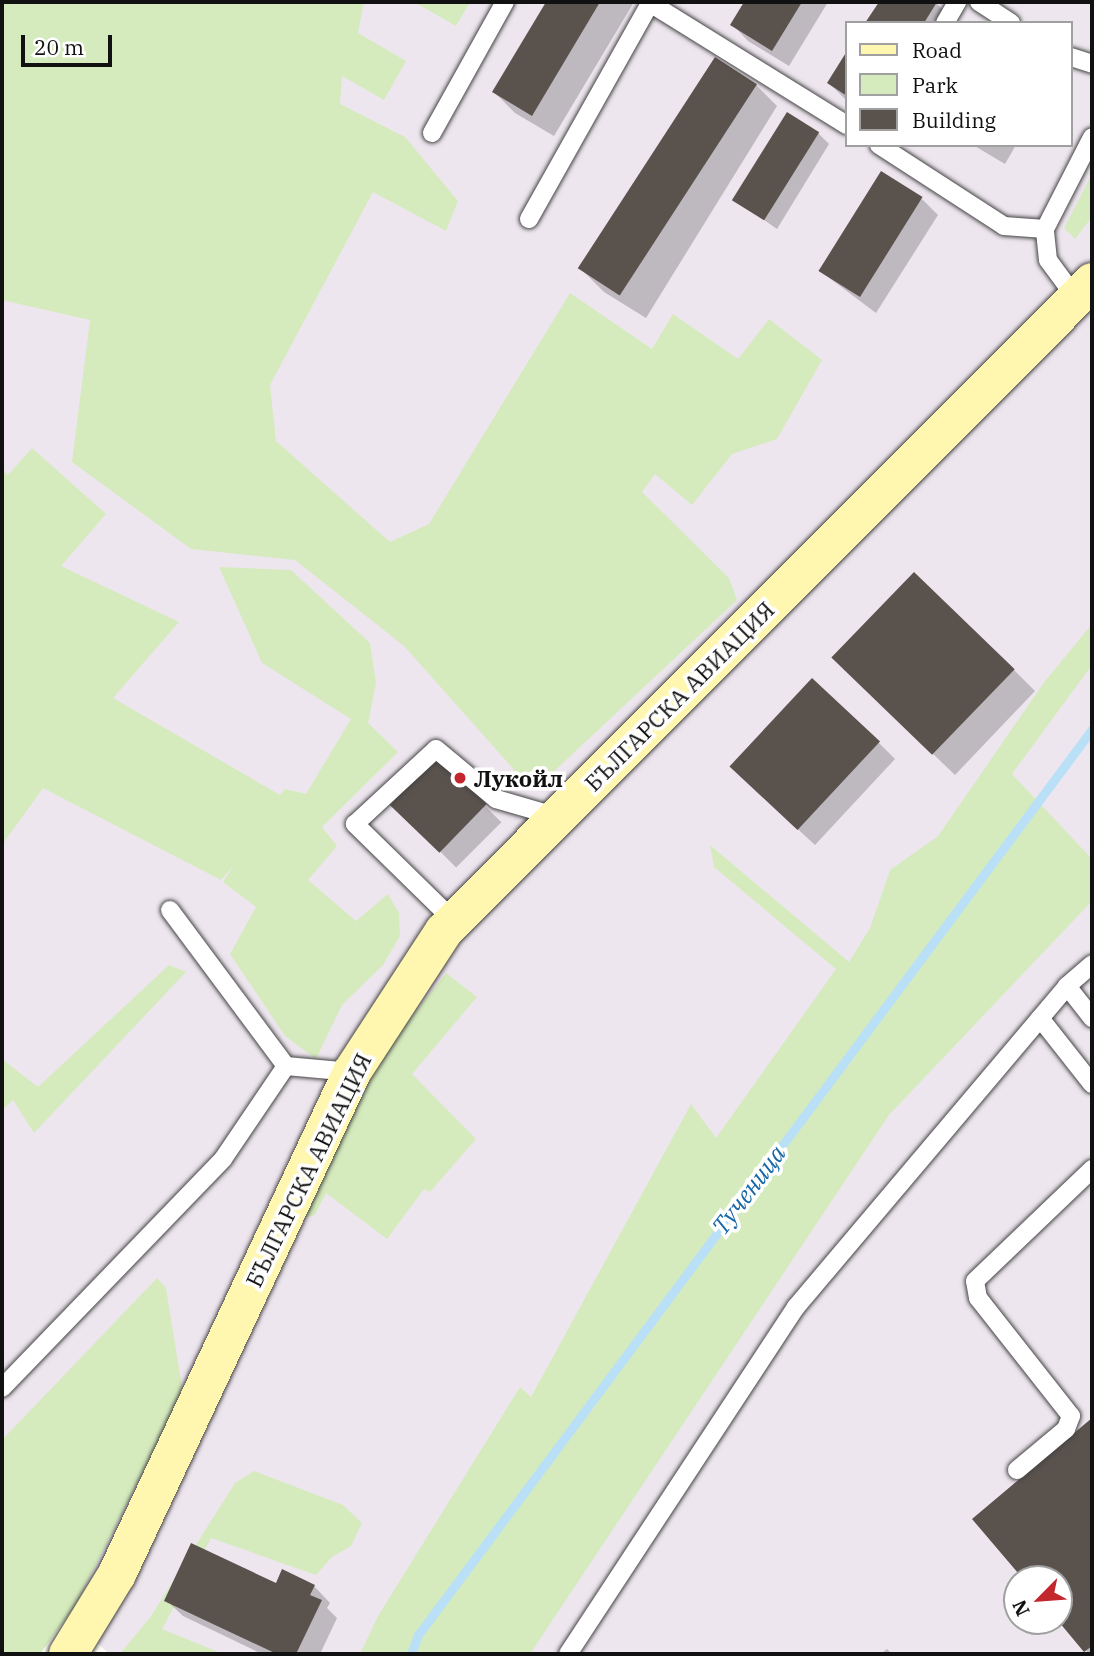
<!DOCTYPE html>
<html>
<head>
<meta charset="utf-8">
<style>
	body { margin:0 }
	#map { position:relative; width:1094px; height:1656px; overflow:hidden; background:#fffdf5; font-family:"IBM Plex Serif",serif }
	div>[style] { position:absolute }
	.industrial>* { inset:0; background:#eee6ef }
	.green>* { inset:0; background:#d5ebbd }
	.shadow>* { inset:0; background:#0003; transform-origin:0 0 }
	.stream>* { height:9px; margin:-4.5px; padding:0 4.5px; transform-origin:4.5px; border-radius:4.5px; background:#b9e0f7 }
	.building>* { inset:0; background:#5a524d; transform-origin:0 0 }
	.roads { filter:drop-shadow(0 0 2px #444) drop-shadow(0 0 2px #444) }
	.lane>* { height:18px; margin:-9px; padding:0 9px; transform-origin:9px; border-radius:9px; background:#fff }
	.secondary>* { height:38px; margin:-19px; padding:0 19px; transform-origin:19px; border-radius:19px; background:#fff6b0 }
	.dots>* { width:19px; height:19px; translate:-50% -50%; box-sizing:border-box; border:4px solid #fff; border-radius:50% }
	span { translate:-50% -50%; white-space:nowrap; text-align:center; line-height:1.15; -webkit-text-stroke:7px #fff; paint-order:stroke }
	.street-label { font-size:23px; color:#111 }
	.poi-label { font-size:23px; color:#111; font-weight:700 }
	.left { translate:0 -50%; text-align:left }
	.water-label { font-size:24px; color:#1768a6; font-style:italic }
	.frame { position:absolute; inset:0; border:4px solid #111; pointer-events:none }
	.legend { position:absolute; left:845px; top:21px; width:228px; height:126px; box-sizing:border-box; background:#fff; border:2px solid #a0a0a0; margin:0; padding:9px 12px; list-style:none; font-size:21px; color:#111 }
	.legend li { display:flex; align-items:center; gap:14px; height:35px }
	.legend b { width:35px; border:2px solid #a0a0a0 }
	.north { position:absolute; left:1003px; top:1565px; width:70px; height:70px; box-sizing:border-box; background:#fff; border:2px solid #a0a0a0; border-radius:50%; rotate:245deg; font-size:19px; font-weight:700; line-height:28px; text-align:center; color:#111 }
	.north::after { content:''; display:block; margin:auto; width:24px; height:32px; background:#c4262e; clip-path:polygon(50% 0,100% 100%,50% 72%,0 100%) }
	.scale { position:absolute; left:21px; top:35px; width:91px; height:32px; box-sizing:border-box; border:4px solid #111; border-top:0; padding-left:9px; font-size:21px; line-height:24px; white-space:nowrap; color:#111; -webkit-text-stroke:5px #fff; paint-order:stroke }
</style>
</head>
<body>
<div id="map">
	<div class="industrial">
		<div style="clip-path:polygon(evenodd,47px 2px,1092px 2px,1092px 1654px,109px 1654px,2px 1551px,2px 91px,47px 2px,847px 23px,1071px 23px,1071px 145px,847px 145px,847px 23px,47px 2px,1017px 1579px,1059px 1579px,1059px 1621px,1017px 1621px,1017px 1579px)"></div>
	</div>
	<div class="green">
		<div style="clip-path:polygon(2px 2px,364px 2px,358px 33px,406px 61px,384px 100px,342px 76px,340px 104px,405px 137px,458px 201px,446px 231px,373px 192px,270px 385px,276px 441px,390px 542px,429px 524px,570px 293px,652px 349px,673px 314px,738px 359px,769px 319px,822px 360px,777px 439px,732px 454px,692px 505px,655px 474px,642px 492px,729px 578px,737px 600px,533px 791px,404px 646px,295px 560px,191px 549px,72px 462px,90px 320px,2px 300px)"></div>
		<div style="clip-path:polygon(414px 2px,470px 2px,456px 26px)"></div>
		<div style="clip-path:polygon(1092px 174px,1092px 217px,1075px 239px,1064px 228px)"></div>
		<div style="clip-path:polygon(32px 448px,106px 514px,61px 566px,179px 622px,113px 698px,280px 795px,285px 789px,306px 794px,351px 719px,262px 663px,219px 567px,291px 570px,370px 643px,376px 683px,368px 723px,398px 752px,322px 827px,337px 846px,308px 880px,356px 921px,388px 894px,399px 913px,400px 936px,383px 965px,342px 1005px,316px 1059px,285px 1036px,230px 954px,256px 907px,223px 882px,234px 865px,221px 880px,43px 788px,2px 845px,2px 469px,8px 475px)"></div>
		<div style="clip-path:polygon(1092px 624px,1092px 665px,1012px 774px,1092px 859px,1092px 901px,889px 1115px,530px 1654px,360px 1654px,378px 1616px,520px 1387px,531px 1397px,691px 1104px,716px 1138px,836px 969px,714px 867px,710px 845px,849px 962px,870px 928px,890px 870px,938px 836px,1045px 681px)"></div>
		<div style="clip-path:polygon(169px 965px,186px 972px,34px 1133px,13px 1100px,2px 1110px,2px 1059px,38px 1087px)"></div>
		<div style="clip-path:polygon(446px 973px,477px 997px,412px 1074px,476px 1139px,430px 1192px,424px 1189px,387px 1239px,326px 1193px,315px 1215px,303px 1218px,383px 1053px)"></div>
		<div style="clip-path:polygon(157px 1278px,166px 1288px,183px 1393px,75px 1606px,40px 1654px,2px 1654px,2px 1440px)"></div>
		<div style="clip-path:polygon(254px 1471px,343px 1505px,362px 1523px,351px 1546px,332px 1557px,316px 1575px,211px 1538px,162px 1629px,223px 1654px,120px 1654px,151px 1616px,235px 1483px)"></div>
	</div>
	<div class="shadow">
		<div style="clip-path:polygon(548px 2px,634px 2px,554px 136px,515px 113px,494px 92px)"></div>
		<div style="clip-path:polygon(746px 2px,828px 2px,789px 66px,748px 41px,732px 24px)"></div>
		<div style="clip-path:polygon(881px 2px,935px 2px,952px 19px,950px 23px,867px 23px)"></div>
		<div style="clip-path:polygon(847px 55px,847px 101px,829px 83px)"></div>
		<div style="clip-path:polygon(756px 85px,777px 106px,646px 318px,604px 292px,583px 271px)"></div>
		<div style="clip-path:polygon(818px 133px,829px 144px,777px 229px,736px 200px)"></div>
		<div style="clip-path:polygon(973px 145px,1016px 145px,1005px 164px)"></div>
		<div style="clip-path:polygon(922px 199px,938px 215px,876px 313px,820px 271px)"></div>
		<div style="clip-path:polygon(1014px 670px,1035px 691px,955px 775px,855px 679px)"></div>
		<div style="clip-path:polygon(879px 743px,895px 759px,815px 845px,748px 783px)"></div>
		<div style="left:437px;top:758px;width:91px;height:64px;rotate:45deg"></div>
		<div style="clip-path:polygon(1092px 1420px,1092px 1654px,1089px 1654px,1059px 1619px,1059px 1579px,1025px 1579px,975px 1520px)"></div>
		<div style="clip-path:polygon(277px 1586px,314px 1586px,330px 1603px,327px 1608px,337px 1618px,320px 1654px,262px 1654px,183px 1616px,166px 1600px)"></div>
		<div style="clip-path:polygon(887px 1649px,892px 1654px,881px 1654px)"></div>
	</div>
	<div class="stream">
		<div style="left:411px;top:1654px;width:20px;rotate:-70deg"></div>
		<div style="left:418px;top:1635px;width:1129px;rotate:-53.35deg"></div>
	</div>
	<div class="building">
		<div style="clip-path:polygon(546px 2px,600px 2px,532px 116px,492px 92px)"></div>
		<div style="clip-path:polygon(744px 2px,802px 2px,772px 51px,730px 25px)"></div>
		<div style="clip-path:polygon(879px 2px,937px 2px,924px 23px,865px 23px)"></div>
		<div style="clip-path:polygon(847px 51px,847px 96px,827px 83px)"></div>
		<div style="left:715px;top:57px;width:50px;height:252px;rotate:33deg"></div>
		<div style="left:787px;top:112px;width:38px;height:104px;rotate:32deg"></div>
		<div style="left:881px;top:171px;width:49px;height:118px;rotate:32deg"></div>
		<div style="left:914px;top:572px;width:140px;height:119px;rotate:44deg"></div>
		<div style="left:812px;top:678px;width:93px;height:121px;rotate:43deg"></div>
		<div style="left:437px;top:756px;width:69px;height:68px;rotate:44deg"></div>
		<div style="clip-path:polygon(1092px 1418px,1092px 1646px,1084px 1652px,1059px 1622px,1059px 1579px,1023px 1579px,972px 1519px)"></div>
		<div style="clip-path:polygon(191px 1543px,276px 1583px,282px 1569px,315px 1585px,310px 1595px,322px 1600px,296px 1654px,277px 1654px,164px 1601px)"></div>
	</div>
	<div class="roads">
		<div class="lane">
			<div style="left:979px;top:2px;width:38px;rotate:33deg"></div>
			<div style="left:650px;top:3px;width:232px;rotate:31.8deg"></div>
			<div style="left:945px;top:23px;width:24px;rotate:-60deg"></div>
			<div style="left:1071px;top:57px;width:22px;rotate:18deg"></div>
			<div style="left:432px;top:133px;width:150px;rotate:-60.9deg"></div>
			<div style="left:879px;top:145px;width:149px;rotate:32.9deg"></div>
			<div style="left:1004px;top:226px;width:41px;rotate:4.2deg"></div>
			<div style="left:529px;top:219px;width:249px;rotate:-60.7deg"></div>
			<div style="left:1076px;top:298px;width:47px;rotate:-126.4deg"></div>
			<div style="left:1048px;top:260px;width:31px;rotate:-96deg"></div>
			<div style="left:1045px;top:229px;width:103px;rotate:-62.9deg"></div>
			<div style="left:170px;top:910px;width:194px;rotate:53.4deg"></div>
			<div style="left:454px;top:921px;width:139px;rotate:-135.6deg"></div>
			<div style="left:355px;top:824px;width:110px;rotate:-42.8deg"></div>
			<div style="left:436px;top:749px;width:78px;rotate:39.8deg"></div>
			<div style="left:496px;top:799px;width:65px;rotate:16.2deg"></div>
			<div style="left:1067px;top:986px;width:41px;rotate:52deg"></div>
			<div style="left:1040px;top:1018px;width:84px;rotate:51.8deg"></div>
			<div style="left:2px;top:1388px;width:318px;rotate:-46deg"></div>
			<div style="left:223px;top:1159px;width:112px;rotate:-55.9deg"></div>
			<div style="left:286px;top:1066px;width:66px;rotate:5.2deg"></div>
			<div style="left:1017px;top:1470px;width:64px;rotate:-39.9deg"></div>
			<div style="left:1066px;top:1429px;width:14px;rotate:-69deg"></div>
			<div style="left:1071px;top:1416px;width:150px;rotate:-128.2deg"></div>
			<div style="left:978px;top:1298px;width:17px;rotate:-100deg"></div>
			<div style="left:975px;top:1281px;width:162px;rotate:-43.7deg"></div>
			<div style="left:568px;top:1654px;width:415px;rotate:-56.7deg"></div>
			<div style="left:796px;top:1307px;width:420px;rotate:-49.8deg"></div>
			<div style="left:1067px;top:986px;width:33px;rotate:-41deg"></div>
		</div>
		<div class="secondary">
			<div style="left:68px;top:1654px;width:94px;rotate:-58.5deg"></div>
			<div style="left:117px;top:1574px;width:554px;rotate:-64.91deg"></div>
			<div style="left:352px;top:1072px;width:168px;rotate:-56.9deg"></div>
			<div style="left:444px;top:931px;width:917px;rotate:-45.04deg"></div>
		</div>
	</div>
	<div class="dots">
		<div style="left:460px;top:778px;background:#c4262e"></div>
	</div>
	<div class="street-label">
		<span style="left:679px;top:696px;rotate:-45deg">БЪЛГАРСКА АВИАЦИЯ</span>
		<span style="left:308px;top:1170px;rotate:-64deg">БЪЛГАРСКА АВИАЦИЯ</span>
	</div>
	<div class="poi-label">
		<span class="left" style="left:474px;top:778px">Лукойл</span>
	</div>
	<div class="water-label">
		<span style="left:749px;top:1190px;rotate:-53deg">Тученица</span>
	</div>
	<div class="frame"></div>
	<ul class="legend">
	<li><b style="height:9px;background:#fff6b0"></b>Road</li>
	<li><b style="height:19px;background:#d5ebbd"></b>Park</li>
	<li><b style="height:19px;background:#5a524d"></b>Building</li>
	</ul>
	<div class="north">N</div>
	<div class="scale">20 m</div>
</div>
</body>
</html>
